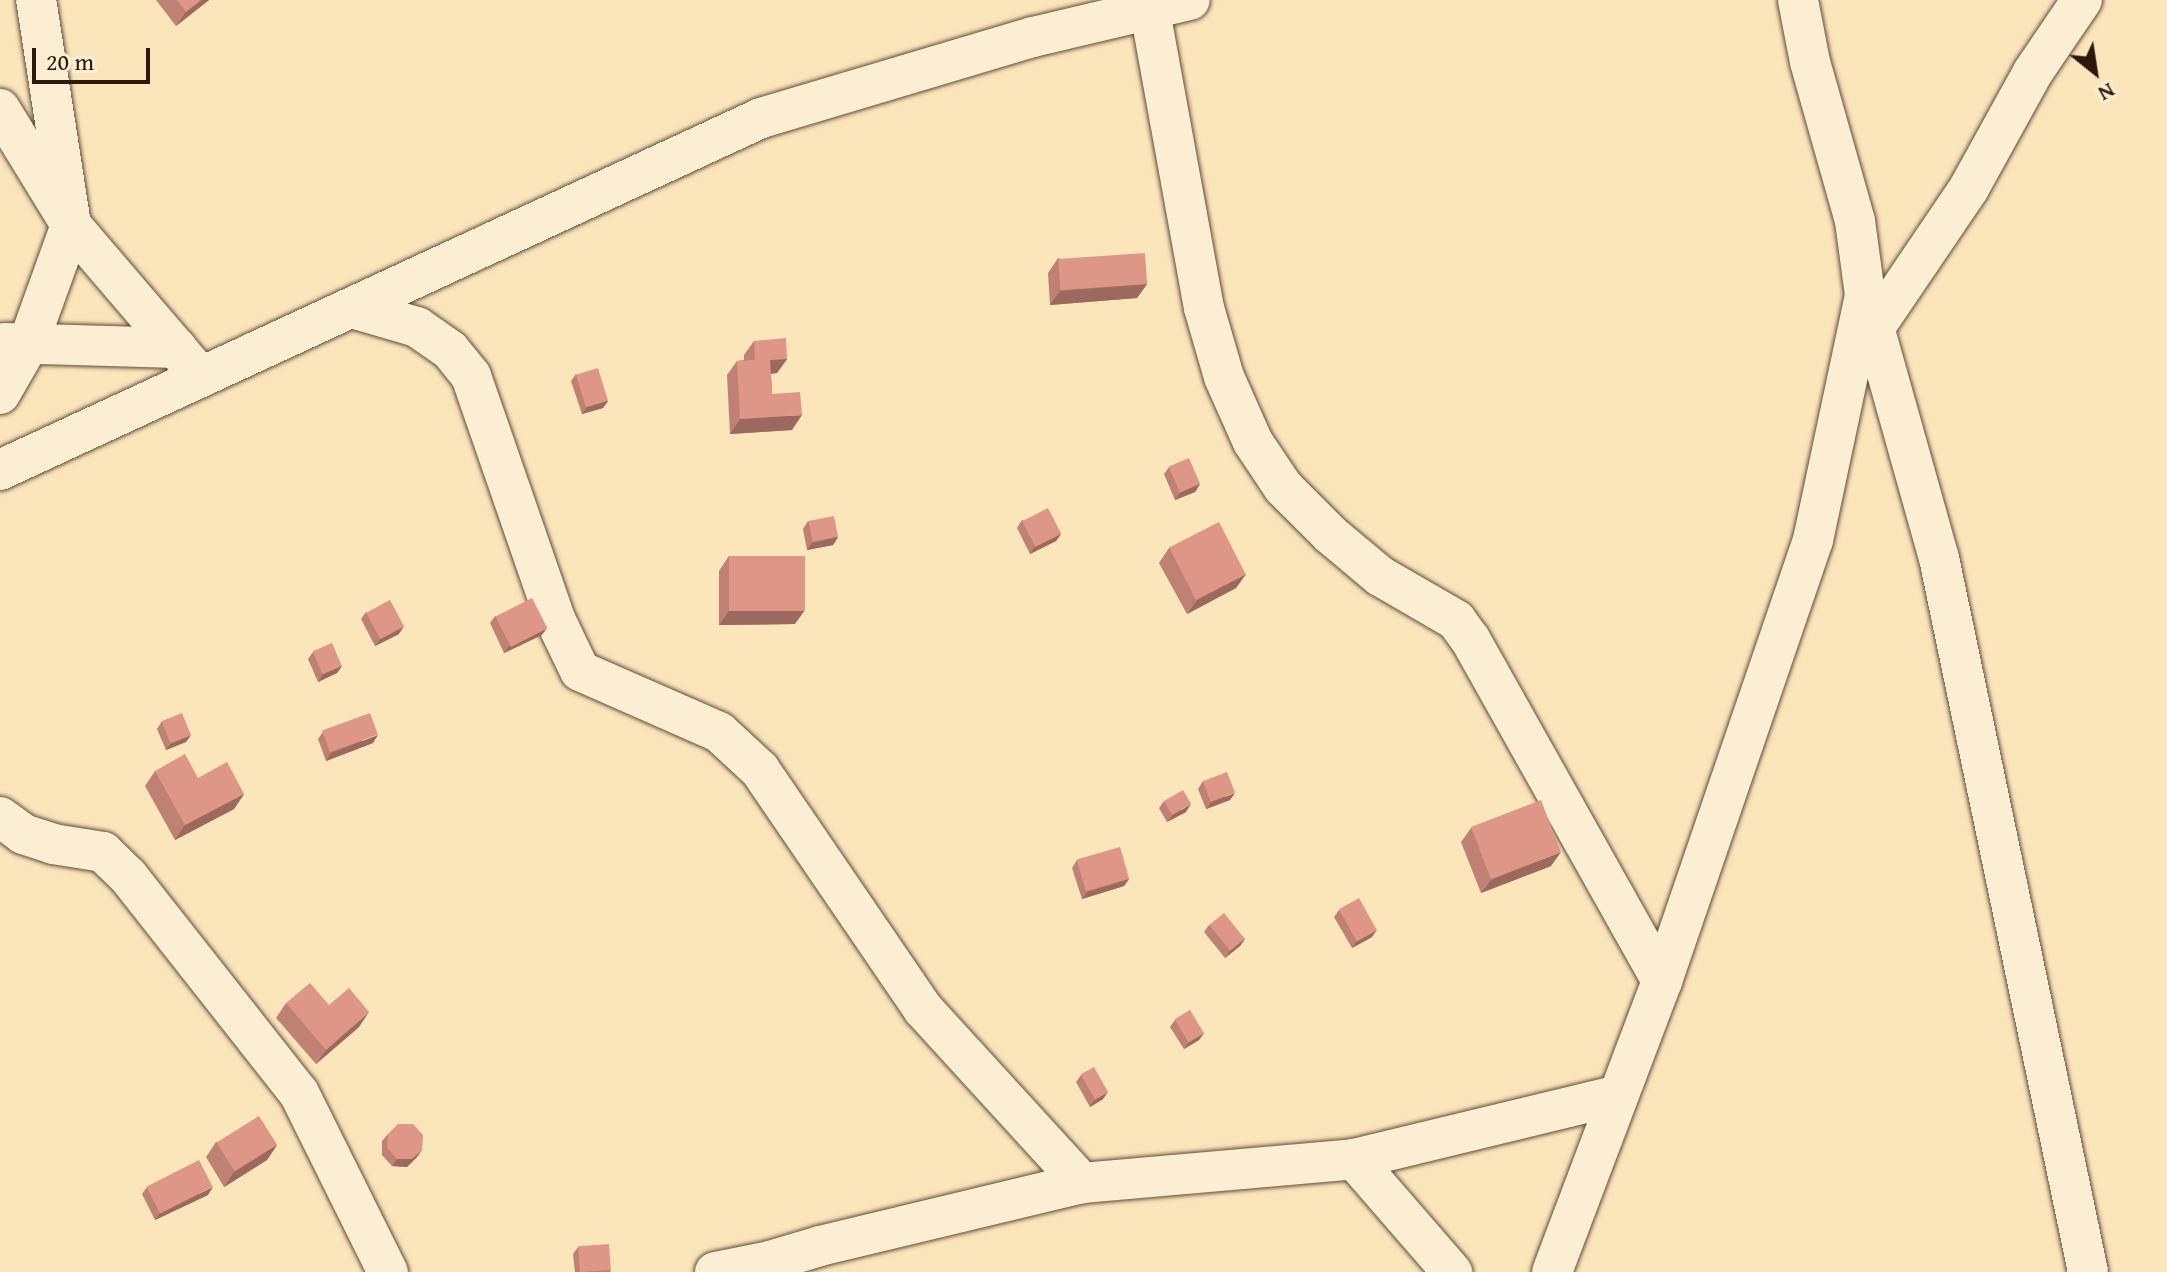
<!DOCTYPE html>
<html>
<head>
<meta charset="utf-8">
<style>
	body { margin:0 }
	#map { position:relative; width:2167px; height:1272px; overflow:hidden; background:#fbe5ba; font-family:"Gentium Book Plus",serif }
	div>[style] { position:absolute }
	.roads { filter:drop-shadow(0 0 2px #604b3a) drop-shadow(0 0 2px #604b3a) }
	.street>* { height:40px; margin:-20px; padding:0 20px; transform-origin:20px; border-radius:20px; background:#fceed2 }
	.wall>* { inset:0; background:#bf8173 }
	.shaded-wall>* { inset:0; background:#9b695e }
	.building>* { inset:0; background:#de9686; transform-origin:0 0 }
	span { translate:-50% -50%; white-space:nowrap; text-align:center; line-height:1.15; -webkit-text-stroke:6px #fceed2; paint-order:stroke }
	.north { position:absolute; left:2055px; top:32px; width:80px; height:80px; -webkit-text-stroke:6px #fceed2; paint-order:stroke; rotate:150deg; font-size:22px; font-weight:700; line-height:32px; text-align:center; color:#2d180f }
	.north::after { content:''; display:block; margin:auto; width:28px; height:36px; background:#2d180f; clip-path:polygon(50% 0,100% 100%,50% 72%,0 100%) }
	.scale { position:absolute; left:32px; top:48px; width:118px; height:36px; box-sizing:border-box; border:4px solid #2d180f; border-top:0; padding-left:10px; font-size:24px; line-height:28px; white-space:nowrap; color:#2d180f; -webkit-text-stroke:6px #fceed2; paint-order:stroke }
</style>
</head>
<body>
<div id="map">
	<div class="roads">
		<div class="street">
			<div style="left:1148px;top:0;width:313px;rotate:79.7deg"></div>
			<div style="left:1204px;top:308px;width:72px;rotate:73.8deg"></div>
			<div style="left:1224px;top:377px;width:71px;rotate:66deg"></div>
			<div style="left:1253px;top:442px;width:54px;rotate:56.3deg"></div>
			<div style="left:1283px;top:487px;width:68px;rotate:45deg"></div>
			<div style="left:1331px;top:535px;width:64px;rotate:39.9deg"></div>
			<div style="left:1380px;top:576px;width:88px;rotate:30.1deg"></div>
			<div style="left:1456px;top:620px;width:24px;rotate:54deg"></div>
			<div style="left:1470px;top:639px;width:392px;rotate:60.7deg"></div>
			<div style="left:0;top:109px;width:136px;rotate:58.5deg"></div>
			<div style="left:71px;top:225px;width:200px;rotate:49.5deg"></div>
			<div style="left:1865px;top:295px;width:273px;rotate:74.3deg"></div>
			<div style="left:1939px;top:558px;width:729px;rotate:78.21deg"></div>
			<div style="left:352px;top:308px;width:68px;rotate:16.3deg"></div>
			<div style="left:417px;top:327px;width:40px;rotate:34.9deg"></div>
			<div style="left:450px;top:350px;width:33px;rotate:51deg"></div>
			<div style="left:471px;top:376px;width:259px;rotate:70.9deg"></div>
			<div style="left:556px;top:621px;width:55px;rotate:64.4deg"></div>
			<div style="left:580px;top:671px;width:152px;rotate:23.7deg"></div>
			<div style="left:719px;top:732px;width:56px;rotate:42.8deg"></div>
			<div style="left:760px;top:770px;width:289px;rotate:55.7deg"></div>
			<div style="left:923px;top:1009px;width:236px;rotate:47.6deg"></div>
			<div style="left:1877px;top:324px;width:164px;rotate:-55.9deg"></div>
			<div style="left:1969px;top:188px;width:132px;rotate:-61.1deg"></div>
			<div style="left:2033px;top:72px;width:87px;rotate:-55.8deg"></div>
			<div style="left:5px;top:343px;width:172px;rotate:1.7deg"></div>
			<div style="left:0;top:394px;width:54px;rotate:-60.1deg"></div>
			<div style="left:27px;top:347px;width:130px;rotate:-70.2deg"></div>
			<div style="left:71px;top:225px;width:228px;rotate:-98.8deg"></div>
			<div style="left:0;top:470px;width:838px;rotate:-24.82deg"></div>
			<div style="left:761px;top:118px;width:284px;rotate:-16.6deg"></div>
			<div style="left:1033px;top:37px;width:161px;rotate:-13.3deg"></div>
			<div style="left:0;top:817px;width:29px;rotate:36deg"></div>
			<div style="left:23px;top:834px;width:32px;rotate:18deg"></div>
			<div style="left:53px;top:844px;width:51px;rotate:9.1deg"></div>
			<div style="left:103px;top:852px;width:35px;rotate:44deg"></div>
			<div style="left:128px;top:876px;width:276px;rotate:51.8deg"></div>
			<div style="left:299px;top:1093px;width:200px;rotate:63.6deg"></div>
			<div style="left:1354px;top:1159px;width:272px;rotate:-13.6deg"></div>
			<div style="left:715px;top:1272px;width:56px;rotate:-11.3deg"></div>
			<div style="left:771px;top:1272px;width:11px;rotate:-95deg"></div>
			<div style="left:770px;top:1261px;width:52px;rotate:-16.7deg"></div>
			<div style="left:820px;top:1246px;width:269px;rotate:-13.5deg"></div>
			<div style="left:1082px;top:1183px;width:273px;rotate:-5deg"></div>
			<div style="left:1354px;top:1159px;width:150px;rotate:49.1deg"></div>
			<div style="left:1552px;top:1272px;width:311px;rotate:-69.3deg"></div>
			<div style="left:1662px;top:981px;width:466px;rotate:-71.1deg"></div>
			<div style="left:1813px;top:540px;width:250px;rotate:-78deg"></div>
			<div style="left:1865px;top:295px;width:75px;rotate:-97.7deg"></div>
			<div style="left:1855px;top:221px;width:165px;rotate:-105.8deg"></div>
			<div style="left:1810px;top:62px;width:63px;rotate:-101deg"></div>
		</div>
	</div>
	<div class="wall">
		<div style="clip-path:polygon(156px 0,209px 0,176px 26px)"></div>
		<div style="clip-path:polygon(1058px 258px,1147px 284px,1137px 298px,1050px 305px,1048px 273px)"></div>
		<div style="clip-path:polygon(754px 341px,787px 359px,777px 373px,771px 374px,772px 394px,792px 430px,730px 434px,727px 375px,737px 361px,744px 360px,744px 355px)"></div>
		<div style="clip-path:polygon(576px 374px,608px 401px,603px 408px,582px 414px,571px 381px)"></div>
		<div style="clip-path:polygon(1169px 467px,1200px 484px,1195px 492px,1175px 500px,1164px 474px)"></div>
		<div style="clip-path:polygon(1022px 520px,1061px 534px,1056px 541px,1030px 554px,1017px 528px)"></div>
		<div style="clip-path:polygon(808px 521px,838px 537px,833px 545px,807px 550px,803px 529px)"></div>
		<div style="clip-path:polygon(1169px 548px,1246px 574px,1236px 588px,1187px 614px,1159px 563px)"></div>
		<div style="clip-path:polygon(729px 556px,795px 624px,719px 625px,719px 571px)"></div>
		<div style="clip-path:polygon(366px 612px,399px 634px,375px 646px,361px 619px)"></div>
		<div style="clip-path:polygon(495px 616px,542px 635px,504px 653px,490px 623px)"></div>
		<div style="clip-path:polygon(313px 652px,342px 666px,337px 673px,318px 682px,308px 659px)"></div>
		<div style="clip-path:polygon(162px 721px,191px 735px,186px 742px,166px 750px,157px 729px)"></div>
		<div style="clip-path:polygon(323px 732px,373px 743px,326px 761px,318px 739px)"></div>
		<div style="clip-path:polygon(155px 771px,198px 778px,244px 794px,234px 809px,175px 840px,145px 786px)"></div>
		<div style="clip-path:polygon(1203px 781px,1230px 800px,1206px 809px,1198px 789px)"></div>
		<div style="clip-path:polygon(1164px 801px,1186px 812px,1167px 822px,1159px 808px)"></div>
		<div style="clip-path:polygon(1471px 828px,1551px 866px,1481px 893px,1461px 842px)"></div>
		<div style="clip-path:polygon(1077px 860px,1129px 879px,1124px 886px,1082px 899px,1072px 868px)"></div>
		<div style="clip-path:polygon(1339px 910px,1372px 937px,1352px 948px,1334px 917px)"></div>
		<div style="clip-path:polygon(1209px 925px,1245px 939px,1240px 946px,1225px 958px,1204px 932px)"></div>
		<div style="clip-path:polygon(286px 1003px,359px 1027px,316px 1064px,276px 1018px)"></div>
		<div style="clip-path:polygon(1175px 1020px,1204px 1033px,1199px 1040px,1184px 1049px,1170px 1027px)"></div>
		<div style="clip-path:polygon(1081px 1075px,1103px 1099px,1090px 1107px,1076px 1082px)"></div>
		<div style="clip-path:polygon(388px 1134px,417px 1157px,407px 1167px,392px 1166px,382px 1155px,382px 1141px)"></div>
		<div style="clip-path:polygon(216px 1142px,277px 1145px,267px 1160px,224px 1187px,206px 1157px)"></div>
		<div style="clip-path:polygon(147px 1187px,208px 1195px,155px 1220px,142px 1194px)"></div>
		<div style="clip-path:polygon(578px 1247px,611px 1270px,610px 1272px,575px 1272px,573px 1254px)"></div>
	</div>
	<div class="shaded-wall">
		<div style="clip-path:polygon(201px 0,209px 0,176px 26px,186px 12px)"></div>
		<div style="clip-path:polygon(1147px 284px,1137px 298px,1050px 305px,1060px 291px)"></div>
		<div style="clip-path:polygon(787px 359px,777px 373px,760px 375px,770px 360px)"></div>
		<div style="clip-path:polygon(608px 401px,603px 408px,582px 414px,587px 407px)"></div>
		<div style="clip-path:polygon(802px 415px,792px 430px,730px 434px,740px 419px)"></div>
		<div style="clip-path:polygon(1200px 484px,1195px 492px,1175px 500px,1180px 493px)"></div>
		<div style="clip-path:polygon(1061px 534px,1056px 541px,1030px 554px,1035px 546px)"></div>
		<div style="clip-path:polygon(838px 537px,833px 545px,807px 550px,812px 543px)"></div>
		<div style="clip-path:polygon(1246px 574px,1236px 588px,1187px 614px,1197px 600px)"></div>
		<div style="clip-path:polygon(805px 610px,795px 624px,719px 625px,729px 611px)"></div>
		<div style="clip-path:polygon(404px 626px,399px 634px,375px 646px,380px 639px)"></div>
		<div style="clip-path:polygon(547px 628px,542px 635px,504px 653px,509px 646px)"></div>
		<div style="clip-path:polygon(342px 666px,337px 673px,318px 682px,323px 674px)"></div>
		<div style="clip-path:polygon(191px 735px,186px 742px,166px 750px,171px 743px)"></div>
		<div style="clip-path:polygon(378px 735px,373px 743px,326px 761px,331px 753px)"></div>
		<div style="clip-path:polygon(1235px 793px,1230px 800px,1206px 809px,1211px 802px)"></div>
		<div style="clip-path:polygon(244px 794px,234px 809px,175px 840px,185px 825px)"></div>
		<div style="clip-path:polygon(1191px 804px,1186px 812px,1167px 822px,1173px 815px)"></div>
		<div style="clip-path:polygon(1561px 852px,1551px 866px,1481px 893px,1492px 879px)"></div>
		<div style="clip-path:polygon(1129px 879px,1124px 886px,1082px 899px,1087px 892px)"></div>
		<div style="clip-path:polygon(1377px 930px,1372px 937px,1352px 948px,1357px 941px)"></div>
		<div style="clip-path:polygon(1245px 939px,1240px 946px,1225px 958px,1230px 951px)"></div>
		<div style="clip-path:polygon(369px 1012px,359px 1027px,316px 1064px,326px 1050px)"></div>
		<div style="clip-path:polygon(1204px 1033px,1199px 1040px,1184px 1049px,1189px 1042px)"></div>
		<div style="clip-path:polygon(1108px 1092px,1103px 1099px,1090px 1107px,1095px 1099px)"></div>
		<div style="clip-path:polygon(277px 1145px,267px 1160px,224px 1187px,234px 1172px)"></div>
		<div style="clip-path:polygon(422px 1150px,417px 1157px,407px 1167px,392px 1166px,397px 1159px)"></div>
		<div style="clip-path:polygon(213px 1187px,208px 1195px,155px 1220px,160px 1213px)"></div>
	</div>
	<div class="building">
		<div style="clip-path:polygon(177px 0,201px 0,186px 12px)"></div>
		<div style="left:1145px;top:253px;width:31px;height:87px;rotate:86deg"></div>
		<div style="clip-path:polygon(786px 338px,787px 359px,770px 360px,772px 394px,800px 392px,802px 415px,740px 419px,737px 361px,755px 360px,754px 341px)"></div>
		<div style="left:598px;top:368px;width:34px;height:23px;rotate:73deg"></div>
		<div style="left:1189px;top:458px;width:28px;height:22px;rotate:67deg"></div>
		<div style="left:1048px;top:508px;width:29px;height:29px;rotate:63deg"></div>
		<div style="left:834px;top:516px;width:21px;height:26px;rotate:79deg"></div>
		<div style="left:1219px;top:522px;width:59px;height:56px;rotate:63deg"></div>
		<div style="left:729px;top:556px;width:76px;height:55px"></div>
		<div style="left:532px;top:598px;width:34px;height:41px;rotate:63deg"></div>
		<div style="left:390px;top:600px;width:30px;height:27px;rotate:62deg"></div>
		<div style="left:332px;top:643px;width:25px;height:21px;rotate:67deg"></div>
		<div style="left:182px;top:713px;width:24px;height:22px;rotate:68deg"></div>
		<div style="left:370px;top:713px;width:23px;height:51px;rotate:70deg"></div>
		<div style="clip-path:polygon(185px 754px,198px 778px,227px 762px,244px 794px,185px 825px,155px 771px)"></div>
		<div style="left:1227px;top:772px;width:22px;height:26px;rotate:69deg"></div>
		<div style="left:1183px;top:790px;width:16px;height:22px;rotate:60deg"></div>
		<div style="left:1541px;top:800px;width:56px;height:75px;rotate:69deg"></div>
		<div style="left:1120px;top:847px;width:33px;height:45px;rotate:74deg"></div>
		<div style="left:1359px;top:898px;width:37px;height:23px;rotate:61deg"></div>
		<div style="left:1224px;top:913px;width:33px;height:19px;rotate:51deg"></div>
		<div style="clip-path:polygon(310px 983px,329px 1005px,349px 988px,369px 1012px,326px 1050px,286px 1003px)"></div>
		<div style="left:1190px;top:1010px;width:27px;height:18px;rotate:59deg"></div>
		<div style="left:1094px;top:1067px;width:29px;height:15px;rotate:61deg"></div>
		<div style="left:259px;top:1116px;width:34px;height:50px;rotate:58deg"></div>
		<div style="clip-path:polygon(398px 1124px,413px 1124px,423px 1135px,422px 1150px,412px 1159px,397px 1159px,387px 1148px,388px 1134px)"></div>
		<div style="left:199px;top:1160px;width:30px;height:59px;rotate:63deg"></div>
		<div style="left:609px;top:1244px;width:26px;height:31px;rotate:86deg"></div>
	</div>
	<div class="north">N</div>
	<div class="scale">20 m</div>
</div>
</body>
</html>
